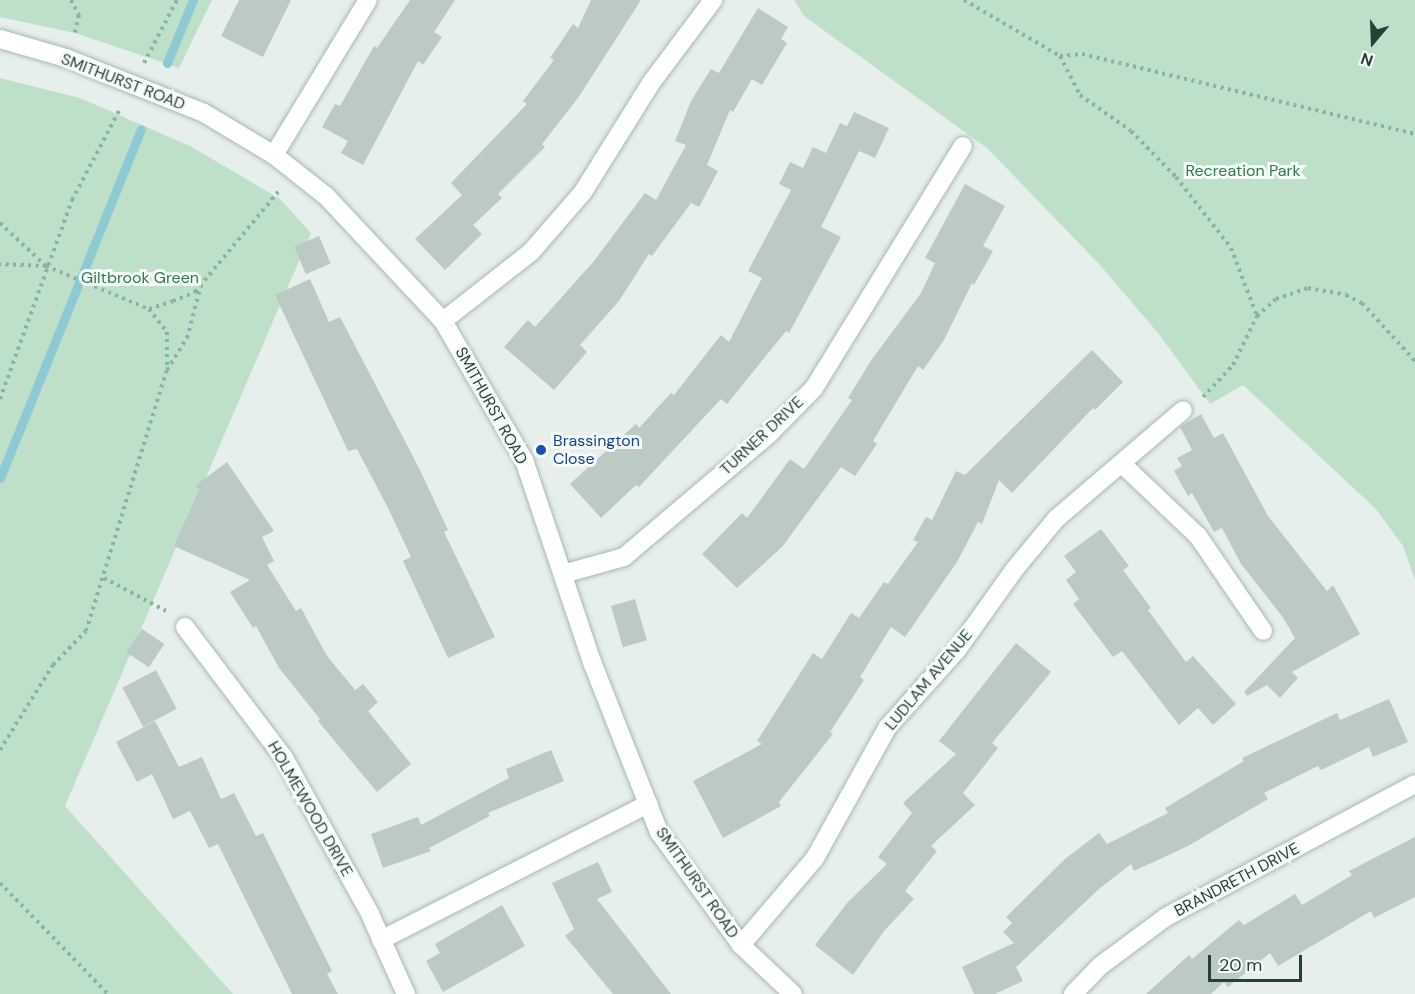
<!DOCTYPE html>
<html>
<head>
<meta charset="utf-8">
<style>
	body { margin:0 }
	#map { position:relative; width:1415px; height:994px; overflow:hidden; background:#e6efeb; font-family:"DM Sans",sans-serif }
	div>[style] { position:absolute }
	.green>* { inset:0; background:#bfe0c8 }
	.stream>* { height:9px; margin:-4.5px; padding:0 4.5px; transform-origin:4.5px; border-radius:4.5px; background:#8ec9d4 }
	.building>* { inset:0; background:#bbcac4; transform-origin:0 0 }
	.path>* { height:4px; margin-top:-2px; transform-origin:0; background:repeating-linear-gradient(90deg,#86b3a5 0 3px,transparent 0 7.5px) }
	.roads { filter:drop-shadow(0 0 2px #a8b8b2) drop-shadow(0 0 2px #a8b8b2) }
	.street>* { height:18px; margin:-9px; padding:0 9px; transform-origin:9px; border-radius:9px; background:#fff }
	.secondary>* { height:18px; margin:-9px; padding:0 9px; transform-origin:9px; border-radius:9px; background:#fff }
	.dots>* { width:16px; height:16px; translate:-50% -50%; box-sizing:border-box; border:3px solid #f7fbf9; border-radius:50% }
	span { translate:-50% -50%; white-space:nowrap; text-align:center; line-height:1.15; -webkit-text-stroke:6px #f7fbf9; paint-order:stroke }
	.street-label { font-size:16px; color:#24423a }
	.park-label { font-size:16px; color:#2d7a4b }
	.transit-label { font-size:16px; color:#164399 }
	.left { translate:0 -50%; text-align:left }
	.north { position:absolute; left:1343px; top:12px; width:60px; height:60px; -webkit-text-stroke:4px #f7fbf9; paint-order:stroke; rotate:199deg; font-size:16px; font-weight:700; line-height:24px; text-align:center; color:#24423a }
	.north::after { content:''; display:block; margin:auto; width:21px; height:27px; background:#24423a; clip-path:polygon(50% 0,100% 100%,50% 72%,0 100%) }
	.scale { position:absolute; left:1208px; top:955px; width:94px; height:27px; box-sizing:border-box; border:3px solid #24423a; border-top:0; padding-left:8px; font-size:18px; line-height:21px; white-space:nowrap; color:#24423a; -webkit-text-stroke:4px #f7fbf9; paint-order:stroke }
</style>
</head>
<body>
<div id="map">
	<div class="green">
		<div style="clip-path:polygon(0 0,212px 0,179px 68px,75px 33px,0 17px)"></div>
		<div style="clip-path:polygon(794px 0,1415px 0,1415px 580px,1403px 546px,1376px 509px,1243px 385px,1210px 404px,1158px 333px,1099px 264px,987px 148px,804px 16px)"></div>
		<div style="clip-path:polygon(0 78px,80px 98px,190px 146px,280px 199px,311px 233px,65px 806px,233px 994px,0 994px)"></div>
	</div>
	<div class="stream">
		<div style="left:167px;top:63px;width:68px;rotate:-67.6deg"></div>
		<div style="left:0;top:478px;width:376px;rotate:-68deg"></div>
	</div>
	<div class="building">
		<div style="clip-path:polygon(239px 0,291px 0,263px 57px,221px 36px)"></div>
		<div style="clip-path:polygon(410px 0,455px 0,434px 32px,442px 37px,423px 65px,418px 61px,363px 165px,341px 153px,348px 141px,322px 127px,335px 104px,340px 106px,374px 46px,377px 48px)"></div>
		<div style="clip-path:polygon(591px 0,641px 0,578px 98px,542px 144px,545px 147px,498px 194px,502px 198px,473px 225px,482px 234px,445px 270px,415px 239px,462px 195px,451px 183px,527px 104px,523px 101px,554px 60px,550px 58px,573px 24px,578px 28px)"></div>
		<div style="clip-path:polygon(758px 8px,788px 27px,781px 39px,787px 43px,762px 85px,752px 79px,733px 112px,730px 110px,707px 165px,718px 171px,699px 207px,691px 203px,652px 256px,649px 254px,619px 301px,580px 345px,587px 352px,554px 390px,504px 347px,528px 320px,535px 327px,594px 261px,645px 193px,656px 200px,686px 145px,675px 141px,691px 101px,711px 69px,719px 73px)"></div>
		<div style="clip-path:polygon(854px 112px,889px 128px,875px 158px,859px 151px,821px 227px,841px 237px,789px 333px,786px 331px,727px 404px,721px 399px,639px 487px,636px 485px,601px 518px,570px 484px,636px 424px,639px 428px,671px 393px,674px 395px,721px 335px,729px 342px,762px 278px,748px 271px,791px 190px,779px 184px,790px 162px,803px 168px,813px 147px,826px 153px,840px 123px,847px 126px)"></div>
		<div style="clip-path:polygon(965px 184px,1005px 206px,983px 246px,993px 251px,974px 285px,972px 283px,944px 340px,923px 370px,918px 366px,873px 441px,877px 444px,855px 476px,841px 467px,782px 547px,737px 588px,702px 554px,742px 513px,747px 518px,790px 459px,804px 469px,852px 400px,848px 398px,870px 362px,921px 293px,935px 263px,925px 258px)"></div>
		<div style="left:319px;top:236px;width:30px;height:27px;rotate:67deg"></div>
		<div style="clip-path:polygon(310px 279px,329px 322px,340px 317px,419px 468px,448px 530px,444px 532px,495px 637px,448px 658px,403px 561px,411px 557px,388px 508px,357px 449px,348px 451px,275px 295px)"></div>
		<div style="clip-path:polygon(1092px 350px,1123px 382px,1095px 410px,1093px 408px,1012px 493px,999px 480px,982px 524px,978px 522px,957px 562px,905px 637px,891px 627px,860px 677px,864px 680px,830px 732px,833px 734px,779px 802px,781px 806px,723px 838px,693px 781px,762px 744px,757px 741px,813px 653px,822px 659px,851px 613px,859px 618px,884px 582px,888px 584px,918px 542px,913px 540px,926px 517px,932px 520px,956px 471px,965px 475px)"></div>
		<div style="clip-path:polygon(1201px 414px,1214px 438px,1223px 433px,1268px 516px,1327px 591px,1333px 585px,1360px 634px,1292px 672px,1298px 678px,1280px 698px,1267px 685px,1247px 696px,1244px 692px,1295px 638px,1282px 616px,1241px 564px,1222px 528px,1214px 532px,1192px 493px,1188px 496px,1174px 471px,1182px 466px,1177px 458px,1192px 450px,1180px 427px)"></div>
		<div style="clip-path:polygon(227px 462px,274px 531px,262px 537px,274px 561px,267px 565px,296px 611px,301px 608px,327px 656px,355px 690px,363px 684px,378px 702px,368px 711px,411px 764px,377px 792px,318px 721px,320px 719px,279px 668px,256px 626px,253px 628px,230px 592px,250px 580px,174px 546px,199px 490px,196px 485px)"></div>
		<div style="clip-path:polygon(1101px 529px,1129px 566px,1123px 570px,1151px 608px,1148px 610px,1186px 662px,1193px 656px,1236px 704px,1213px 725px,1198px 708px,1179px 725px,1122px 651px,1113px 657px,1073px 604px,1079px 599px,1066px 580px,1076px 572px,1064px 556px)"></div>
		<div style="left:635px;top:599px;width:43px;height:25px;rotate:74deg"></div>
		<div style="left:142px;top:629px;width:27px;height:28px;rotate:34deg"></div>
		<div style="clip-path:polygon(1016px 643px,1051px 672px,992px 743px,998px 748px,963px 793px,975px 805px,931px 846px,937px 851px,905px 891px,914px 899px,884px 931px,853px 975px,815px 945px,847px 903px,887px 864px,878px 857px,912px 813px,903px 803px,956px 754px,939px 741px)"></div>
		<div style="left:156px;top:670px;width:44px;height:38px;rotate:62deg"></div>
		<div style="clip-path:polygon(1389px 699px,1408px 742px,1373px 757px,1369px 747px,1321px 770px,1318px 766px,1264px 793px,1268px 799px,1188px 846px,1134px 871px,1131px 864px,1099px 889px,1016px 967px,1023px 981px,995px 994px,974px 994px,962px 967px,1014px 943px,1003px 932px,1012px 923px,1006px 917px,1065px 859px,1099px 833px,1107px 844px,1168px 813px,1165px 808px,1244px 761px,1242px 758px,1337px 713px,1340px 720px)"></div>
		<div style="clip-path:polygon(155px 721px,179px 767px,202px 757px,221px 799px,234px 793px,256px 836px,263px 833px,332px 971px,327px 974px,338px 994px,292px 994px,218px 844px,209px 848px,190px 811px,173px 819px,152px 774px,137px 782px,116px 742px)"></div>
		<div style="clip-path:polygon(551px 750px,564px 781px,488px 813px,490px 816px,429px 848px,431px 851px,383px 868px,371px 834px,418px 817px,421px 825px,509px 778px,506px 769px)"></div>
		<div style="clip-path:polygon(1415px 837px,1415px 897px,1374px 918px,1371px 911px,1278px 966px,1270px 953px,1228px 987px,1224px 982px,1211px 994px,1146px 994px,1189px 955px,1192px 959px,1239px 920px,1244px 925px,1295px 894px,1302px 905px,1352px 875px,1349px 871px)"></div>
		<div style="clip-path:polygon(598px 862px,612px 892px,597px 899px,671px 994px,613px 994px,565px 936px,574px 929px,552px 883px)"></div>
		<div style="clip-path:polygon(502px 905px,525px 946px,443px 992px,426px 961px,440px 953px,435px 944px)"></div>
	</div>
	<div class="path">
		<div style="left:71px;top:0;width:17px;rotate:62deg"></div>
		<div style="left:79px;top:15px;width:22px;rotate:103deg"></div>
		<div style="left:964px;top:0;width:111px;rotate:30.3deg"></div>
		<div style="left:1060px;top:56px;width:44px;rotate:62.9deg"></div>
		<div style="left:1080px;top:95px;width:62px;rotate:35.2deg"></div>
		<div style="left:1131px;top:131px;width:64px;rotate:45.6deg"></div>
		<div style="left:1176px;top:177px;width:90px;rotate:52.2deg"></div>
		<div style="left:1231px;top:248px;width:73px;rotate:69.1deg"></div>
		<div style="left:1060px;top:56px;width:22px;rotate:-5deg"></div>
		<div style="left:1082px;top:54px;width:342px;rotate:13.5deg"></div>
		<div style="left:144px;top:63px;width:71px;rotate:-62.4deg"></div>
		<div style="left:0;top:223px;width:63px;rotate:43.1deg"></div>
		<div style="left:46px;top:266px;width:46px;rotate:-177.5deg"></div>
		<div style="left:46px;top:266px;width:112px;rotate:22.7deg"></div>
		<div style="left:149px;top:309px;width:25px;rotate:-18deg"></div>
		<div style="left:173px;top:301px;width:24px;rotate:-22deg"></div>
		<div style="left:195px;top:292px;width:131px;rotate:-50.3deg"></div>
		<div style="left:149px;top:309px;width:29px;rotate:52deg"></div>
		<div style="left:167px;top:332px;width:37px;rotate:90deg"></div>
		<div style="left:1203px;top:397px;width:44px;rotate:-46.8deg"></div>
		<div style="left:1233px;top:365px;width:55px;rotate:-63.9deg"></div>
		<div style="left:1257px;top:316px;width:25px;rotate:-42deg"></div>
		<div style="left:1276px;top:299px;width:34px;rotate:-19deg"></div>
		<div style="left:1308px;top:288px;width:39px;rotate:10deg"></div>
		<div style="left:1346px;top:295px;width:18px;rotate:27deg"></div>
		<div style="left:1362px;top:303px;width:79px;rotate:47.6deg"></div>
		<div style="left:0;top:399px;width:212px;rotate:-70.1deg"></div>
		<div style="left:72px;top:200px;width:105px;rotate:-62.2deg"></div>
		<div style="left:104px;top:578px;width:70px;rotate:28deg"></div>
		<div style="left:0;top:750px;width:100px;rotate:-58.1deg"></div>
		<div style="left:53px;top:665px;width:47px;rotate:-45.9deg"></div>
		<div style="left:86px;top:631px;width:273px;rotate:-72.8deg"></div>
		<div style="left:167px;top:370px;width:38px;rotate:-58deg"></div>
		<div style="left:187px;top:338px;width:55px;rotate:-75.2deg"></div>
		<div style="left:0;top:883px;width:155px;rotate:45.8deg"></div>
	</div>
	<div class="roads">
		<div class="street">
			<div style="left:274px;top:155px;width:181px;rotate:-58.8deg"></div>
			<div style="left:443px;top:321px;width:112px;rotate:-38.1deg"></div>
			<div style="left:531px;top:252px;width:79px;rotate:-49.1deg"></div>
			<div style="left:583px;top:192px;width:128px;rotate:-58deg"></div>
			<div style="left:651px;top:83px;width:104px;rotate:-53.2deg"></div>
			<div style="left:1122px;top:464px;width:105px;rotate:43.5deg"></div>
			<div style="left:1198px;top:536px;width:115px;rotate:55.6deg"></div>
			<div style="left:563px;top:574px;width:63px;rotate:-15.6deg"></div>
			<div style="left:624px;top:557px;width:190px;rotate:-40.3deg"></div>
			<div style="left:769px;top:434px;width:64px;rotate:-45.6deg"></div>
			<div style="left:814px;top:388px;width:284px;rotate:-58.4deg"></div>
			<div style="left:185px;top:627px;width:164px;rotate:52.9deg"></div>
			<div style="left:284px;top:758px;width:178px;rotate:61.1deg"></div>
			<div style="left:370px;top:914px;width:88px;rotate:65.8deg"></div>
			<div style="left:381px;top:940px;width:300px;rotate:-27deg"></div>
			<div style="left:741px;top:945px;width:114px;rotate:-49.6deg"></div>
			<div style="left:815px;top:858px;width:149px;rotate:-61deg"></div>
			<div style="left:887px;top:728px;width:105px;rotate:-48.1deg"></div>
			<div style="left:957px;top:650px;width:98px;rotate:-54.5deg"></div>
			<div style="left:1014px;top:570px;width:66px;rotate:-50.5deg"></div>
			<div style="left:1056px;top:519px;width:167px;rotate:-40.6deg"></div>
			<div style="left:1073px;top:994px;width:39px;rotate:-46deg"></div>
			<div style="left:1100px;top:966px;width:82px;rotate:-36.6deg"></div>
			<div style="left:1166px;top:917px;width:282px;rotate:-28.1deg"></div>
		</div>
		<div class="secondary">
			<div style="left:0;top:39px;width:69px;rotate:16.1deg"></div>
			<div style="left:66px;top:58px;width:149px;rotate:21.7deg"></div>
			<div style="left:204px;top:113px;width:82px;rotate:31deg"></div>
			<div style="left:274px;top:155px;width:66px;rotate:38.3deg"></div>
			<div style="left:326px;top:196px;width:171px;rotate:46.9deg"></div>
			<div style="left:443px;top:321px;width:161px;rotate:59.8deg"></div>
			<div style="left:524px;top:460px;width:213px;rotate:71.4deg"></div>
			<div style="left:592px;top:662px;width:183px;rotate:68.5deg"></div>
			<div style="left:659px;top:832px;width:140px;rotate:54deg"></div>
			<div style="left:741px;top:945px;width:71px;rotate:43.3deg"></div>
		</div>
	</div>
	<div class="dots">
		<div style="left:541px;top:450px;background:#1a4fb4"></div>
	</div>
	<div class="street-label">
		<span style="left:123px;top:82px;rotate:21deg">SMITHURST ROAD</span>
		<span style="left:491px;top:406px;rotate:61deg">SMITHURST ROAD</span>
		<span style="left:762px;top:436px;rotate:-43deg">TURNER DRIVE</span>
		<span style="left:929px;top:680px;rotate:-50deg">LUDLAM AVENUE</span>
		<span style="left:310px;top:809px;rotate:60deg">HOLMEWOOD DRIVE</span>
		<span style="left:1237px;top:880px;rotate:-28deg">BRANDRETH DRIVE</span>
		<span style="left:697px;top:883px;rotate:55deg">SMITHURST ROAD</span>
	</div>
	<div class="park-label">
		<span style="left:1243px;top:171px">Recreation Park</span>
		<span style="left:140px;top:278px">Giltbrook Green</span>
	</div>
	<div class="transit-label">
		<span class="left" style="left:553px;top:450px">Brassington<br>Close</span>
	</div>
	<div class="north">N</div>
	<div class="scale">20 m</div>
</div>
</body>
</html>
